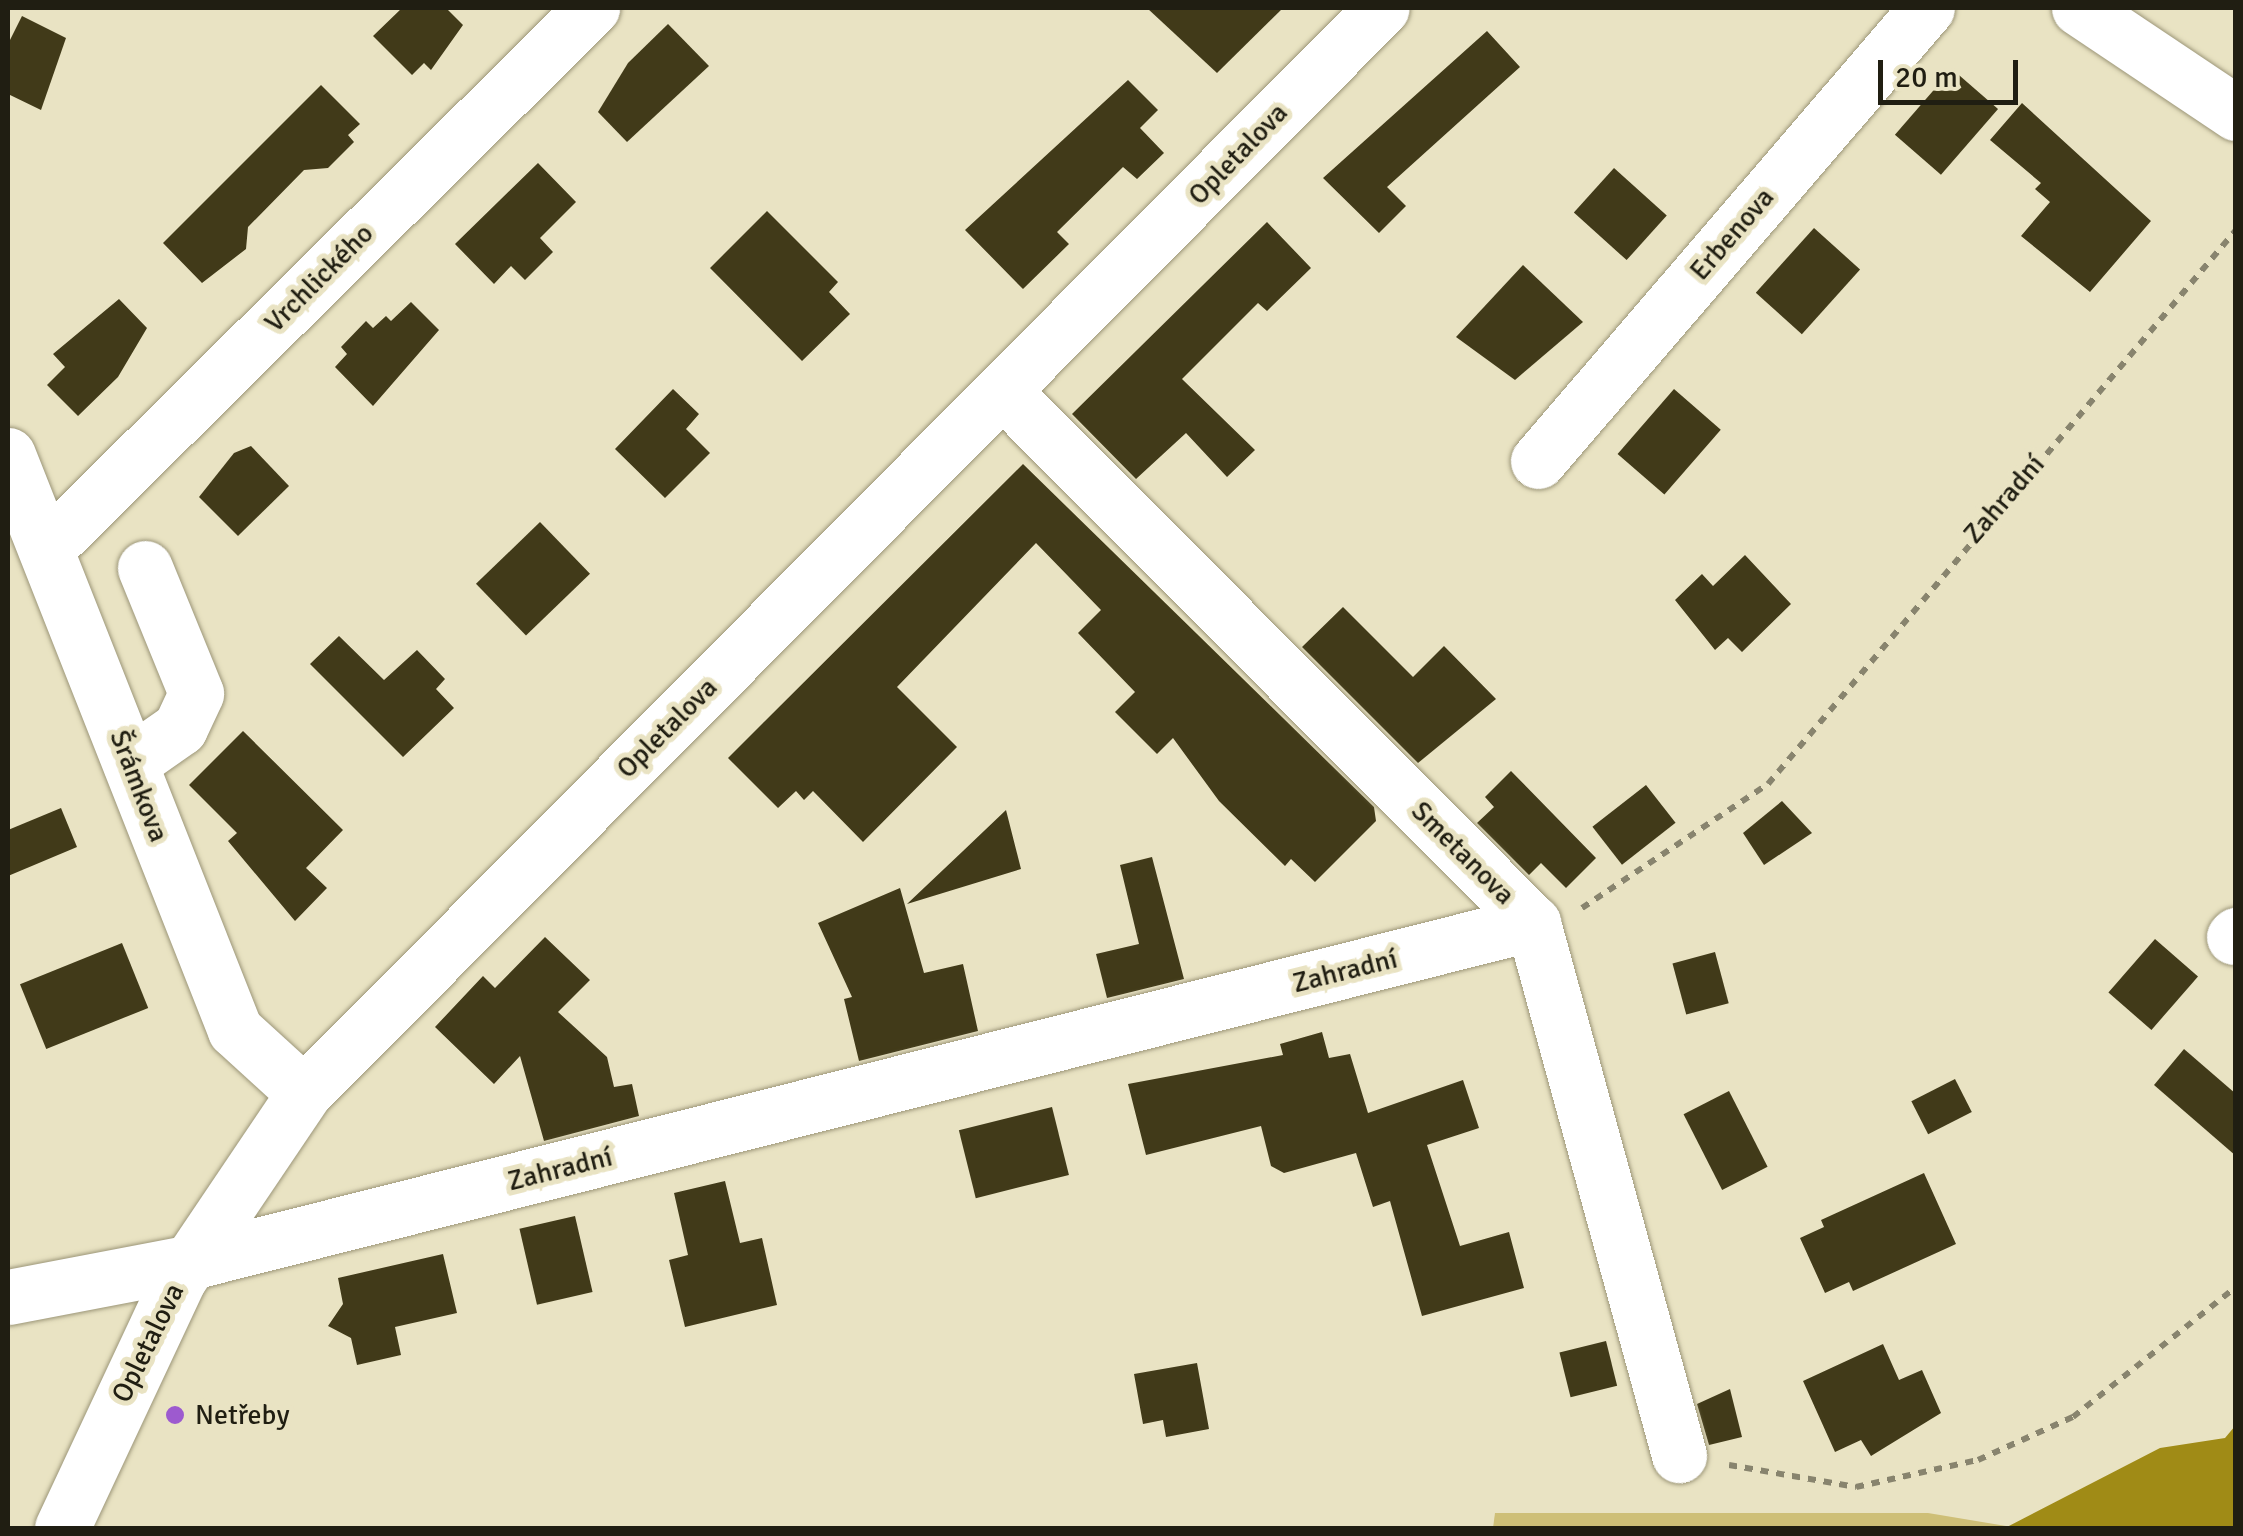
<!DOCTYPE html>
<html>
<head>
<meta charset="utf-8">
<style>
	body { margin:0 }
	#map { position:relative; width:2243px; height:1536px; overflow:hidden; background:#e9e3c3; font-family:Signika,sans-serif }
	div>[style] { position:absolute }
	.green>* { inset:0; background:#cebf77 }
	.water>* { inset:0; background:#a08b16 }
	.building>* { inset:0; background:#413a19; transform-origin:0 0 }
	.path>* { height:6px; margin-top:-3px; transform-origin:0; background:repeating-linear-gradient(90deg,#88846e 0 8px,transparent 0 16px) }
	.roads { filter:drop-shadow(0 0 2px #9c9678) drop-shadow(0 0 2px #9c9678) }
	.minor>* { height:55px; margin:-27.5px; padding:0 27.5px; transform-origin:27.5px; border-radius:27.5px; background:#fff }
	.dots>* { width:28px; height:28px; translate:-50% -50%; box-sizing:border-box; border:5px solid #e9e3c3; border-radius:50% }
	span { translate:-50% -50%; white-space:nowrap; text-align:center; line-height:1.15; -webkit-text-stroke:10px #e9e3c3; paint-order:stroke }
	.street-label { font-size:28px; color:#201e12 }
	.poi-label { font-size:28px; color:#201e12 }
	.left { translate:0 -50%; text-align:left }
	.frame { position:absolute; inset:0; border:10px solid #201e12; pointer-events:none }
	.scale { position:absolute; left:1878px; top:60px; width:140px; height:45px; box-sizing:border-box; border:5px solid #201e12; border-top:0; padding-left:12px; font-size:30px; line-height:35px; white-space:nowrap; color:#201e12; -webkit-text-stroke:8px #e9e3c3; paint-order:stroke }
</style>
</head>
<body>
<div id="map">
	<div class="green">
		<div style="clip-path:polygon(1495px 1513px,1928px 1513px,2006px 1526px,1493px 1528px)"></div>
	</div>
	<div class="water">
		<div style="clip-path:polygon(2235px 1426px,2235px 1528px,2005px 1528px,2160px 1448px,2225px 1438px)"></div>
	</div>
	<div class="building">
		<div style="clip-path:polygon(402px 8px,446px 8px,463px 25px,431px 70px,424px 63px,412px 75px,373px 36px)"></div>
		<div style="clip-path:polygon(1147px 8px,1283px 8px,1217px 73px)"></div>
		<div style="clip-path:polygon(22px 16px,66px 38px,41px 110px,8px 94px,8px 44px)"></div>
		<div style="clip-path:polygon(668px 24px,709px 66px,627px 142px,598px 112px,628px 63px)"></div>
		<div style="clip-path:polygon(1487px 31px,1520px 67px,1387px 187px,1406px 206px,1379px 233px,1323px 178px)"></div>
		<div style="left:1952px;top:69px;width:61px;height:87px;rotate:41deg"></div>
		<div style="clip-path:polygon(1128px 80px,1158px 110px,1140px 128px,1164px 153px,1137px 179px,1123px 167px,1057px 232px,1069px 244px,1023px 289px,965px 230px)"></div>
		<div style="clip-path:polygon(321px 85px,360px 124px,348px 135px,354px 142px,328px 168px,304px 170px,248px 227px,246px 249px,202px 283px,163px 243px)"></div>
		<div style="clip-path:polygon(2022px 103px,2151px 221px,2090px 292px,2021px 236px,2050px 202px,2035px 189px,2041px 183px,1990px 140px)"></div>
		<div style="clip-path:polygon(538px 163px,576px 202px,540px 238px,553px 252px,525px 280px,511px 266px,494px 284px,455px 244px)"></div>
		<div style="left:1614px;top:168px;width:71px;height:60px;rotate:42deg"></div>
		<div style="clip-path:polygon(767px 211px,838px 282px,829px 292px,850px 314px,802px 361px,710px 268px)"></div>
		<div style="clip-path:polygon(1267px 222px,1311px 268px,1267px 311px,1258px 303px,1182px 379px,1255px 450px,1227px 477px,1186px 433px,1136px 479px,1072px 414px)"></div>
		<div style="left:1814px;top:228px;width:62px;height:87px;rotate:42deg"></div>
		<div style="clip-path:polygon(1523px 265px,1583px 322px,1515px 380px,1456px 337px)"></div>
		<div style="clip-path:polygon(119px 299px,147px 328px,118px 377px,78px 416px,47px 385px,65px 367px,53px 354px)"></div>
		<div style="clip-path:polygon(411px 302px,439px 330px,373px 406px,335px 367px,347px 354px,341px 347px,366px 321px,373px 328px,386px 316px,391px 321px)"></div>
		<div style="clip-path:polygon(673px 389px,699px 414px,686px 429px,710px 453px,665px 498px,615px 449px)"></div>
		<div style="left:1674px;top:389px;width:62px;height:86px;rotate:41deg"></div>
		<div style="clip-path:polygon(251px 446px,289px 486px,238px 536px,199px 497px,234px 453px)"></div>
		<div style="clip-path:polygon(1023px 464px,1374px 807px,1376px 821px,1315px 882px,1291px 859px,1285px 866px,1219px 801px,1173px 738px,1157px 754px,1115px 712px,1135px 692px,1078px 633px,1101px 610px,1036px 543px,897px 687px,957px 747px,863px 842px,813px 791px,804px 800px,796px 791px,778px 808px,728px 758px)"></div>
		<div style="left:540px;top:522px;width:72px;height:89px;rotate:46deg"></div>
		<div style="clip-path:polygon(1745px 555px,1791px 604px,1742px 652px,1728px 638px,1715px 650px,1675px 600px,1702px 574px,1713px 586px)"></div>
		<div style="clip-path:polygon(1343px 607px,1413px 677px,1444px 646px,1496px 699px,1418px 763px,1302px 647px)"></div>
		<div style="clip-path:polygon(339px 636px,384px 680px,417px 650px,445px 679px,436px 689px,454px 708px,403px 757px,310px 664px)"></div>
		<div style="clip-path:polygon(243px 731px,343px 830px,306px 868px,327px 888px,295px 921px,228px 841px,237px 833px,189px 785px)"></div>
		<div style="clip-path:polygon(1511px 771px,1596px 858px,1566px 888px,1541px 863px,1529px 875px,1477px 823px,1494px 807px,1485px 797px)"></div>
		<div style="left:1646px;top:785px;width:48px;height:68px;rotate:52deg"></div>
		<div style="clip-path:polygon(1782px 801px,1812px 833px,1764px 865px,1743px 833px)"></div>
		<div style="clip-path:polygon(61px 808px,77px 847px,8px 876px,8px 830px)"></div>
		<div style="clip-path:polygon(1006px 810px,1021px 869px,907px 904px,963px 851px)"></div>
		<div style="clip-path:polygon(1152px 857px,1184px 979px,1107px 998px,1096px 954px,1139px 944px,1120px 865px)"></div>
		<div style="clip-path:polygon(900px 888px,924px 973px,963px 964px,978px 1031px,859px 1061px,844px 999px,852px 997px,818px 923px)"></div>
		<div style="clip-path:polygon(545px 937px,590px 980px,558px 1012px,607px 1057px,614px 1087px,632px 1084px,639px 1116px,544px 1141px,520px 1056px,494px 1084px,435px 1027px,483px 976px,495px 988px)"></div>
		<div style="left:2155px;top:939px;width:57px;height:71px;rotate:41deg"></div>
		<div style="left:122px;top:943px;width:70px;height:110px;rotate:68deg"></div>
		<div style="left:1715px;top:952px;width:53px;height:44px;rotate:75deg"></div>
		<div style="clip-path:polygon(1322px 1032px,1329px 1058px,1350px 1054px,1368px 1113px,1463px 1080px,1479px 1128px,1427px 1145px,1460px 1246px,1509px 1232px,1524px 1288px,1422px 1316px,1390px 1201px,1373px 1207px,1356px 1153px,1284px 1173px,1271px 1166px,1261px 1126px,1146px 1155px,1128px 1084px,1283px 1055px,1280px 1044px)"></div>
		<div style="clip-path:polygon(2184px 1049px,2236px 1094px,2236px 1156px,2154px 1085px)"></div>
		<div style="left:1955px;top:1079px;width:37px;height:49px;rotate:63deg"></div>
		<div style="left:1729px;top:1091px;width:85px;height:51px;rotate:63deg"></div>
		<div style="left:1052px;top:1107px;width:70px;height:96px;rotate:76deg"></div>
		<div style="clip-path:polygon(1924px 1173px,1956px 1244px,1853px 1291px,1849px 1282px,1825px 1293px,1800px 1238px,1824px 1227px,1821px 1220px)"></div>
		<div style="clip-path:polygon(725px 1181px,740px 1243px,762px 1238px,777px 1305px,685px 1327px,669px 1260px,688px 1255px,674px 1193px)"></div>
		<div style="left:575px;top:1216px;width:78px;height:57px;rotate:77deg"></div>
		<div style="clip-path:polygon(443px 1254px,457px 1313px,395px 1327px,401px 1355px,357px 1365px,351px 1338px,328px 1326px,343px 1304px,338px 1278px)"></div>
		<div style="left:1606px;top:1341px;width:46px;height:48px;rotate:76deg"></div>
		<div style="clip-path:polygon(1883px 1344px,1899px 1380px,1922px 1370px,1941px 1413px,1871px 1456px,1861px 1440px,1835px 1452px,1803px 1381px)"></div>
		<div style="clip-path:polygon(1197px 1363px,1209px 1429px,1166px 1437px,1163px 1420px,1143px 1424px,1134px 1374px)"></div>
		<div style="clip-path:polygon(1730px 1389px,1742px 1437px,1709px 1445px,1697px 1404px)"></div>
	</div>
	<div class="path">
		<div style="left:1582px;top:908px;width:224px;rotate:-33.7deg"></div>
		<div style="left:1768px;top:784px;width:725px;rotate:-49.81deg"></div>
		<div style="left:1729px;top:1465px;width:129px;rotate:9.8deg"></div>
		<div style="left:1856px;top:1487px;width:125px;rotate:-12.5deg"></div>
		<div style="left:1978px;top:1460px;width:104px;rotate:-24.4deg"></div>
		<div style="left:2073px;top:1417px;width:208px;rotate:-38.6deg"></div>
	</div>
	<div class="roads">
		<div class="minor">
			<div style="left:2079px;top:8px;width:189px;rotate:33.8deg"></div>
			<div style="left:1004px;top:392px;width:750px;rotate:45.11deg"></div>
			<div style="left:1533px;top:923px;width:552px;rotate:74.65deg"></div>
			<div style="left:8px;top:455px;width:618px;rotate:68.46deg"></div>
			<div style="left:235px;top:1030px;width:93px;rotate:42.4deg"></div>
			<div style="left:1538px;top:461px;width:597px;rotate:-49.35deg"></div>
			<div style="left:46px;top:549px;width:769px;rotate:-44.74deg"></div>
			<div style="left:130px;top:763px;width:61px;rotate:-35deg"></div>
			<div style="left:180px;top:728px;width:38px;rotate:-65deg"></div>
			<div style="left:196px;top:693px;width:135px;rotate:-112.2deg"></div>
			<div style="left:2234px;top:937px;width:3px;rotate:-45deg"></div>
			<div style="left:8px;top:1297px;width:182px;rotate:-10.8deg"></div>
			<div style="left:187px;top:1263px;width:1388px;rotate:-14.18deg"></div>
			<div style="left:62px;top:1528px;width:274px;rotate:-64.9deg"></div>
			<div style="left:178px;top:1280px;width:225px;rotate:-56deg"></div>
			<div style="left:304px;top:1093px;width:1529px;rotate:-45.19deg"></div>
		</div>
	</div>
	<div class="dots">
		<div style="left:175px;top:1415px;background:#9d5acf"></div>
	</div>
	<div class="street-label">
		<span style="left:1238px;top:154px;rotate:-46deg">Opletalova</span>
		<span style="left:1732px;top:234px;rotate:-49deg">Erbenova</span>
		<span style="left:319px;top:278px;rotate:-45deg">Vrchlického</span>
		<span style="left:2004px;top:499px;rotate:-49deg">Zahradní</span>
		<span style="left:667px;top:728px;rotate:-45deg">Opletalova</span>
		<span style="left:139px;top:786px;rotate:69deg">Šrámkova</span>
		<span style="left:1463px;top:853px;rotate:45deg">Smetanova</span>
		<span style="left:1345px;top:971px;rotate:-14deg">Zahradní</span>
		<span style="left:560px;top:1169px;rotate:-14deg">Zahradní</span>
		<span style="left:148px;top:1343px;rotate:-64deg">Opletalova</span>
	</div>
	<div class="poi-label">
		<span class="left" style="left:195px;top:1415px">Netřeby</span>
	</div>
	<div class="frame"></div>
	<div class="scale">20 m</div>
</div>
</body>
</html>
